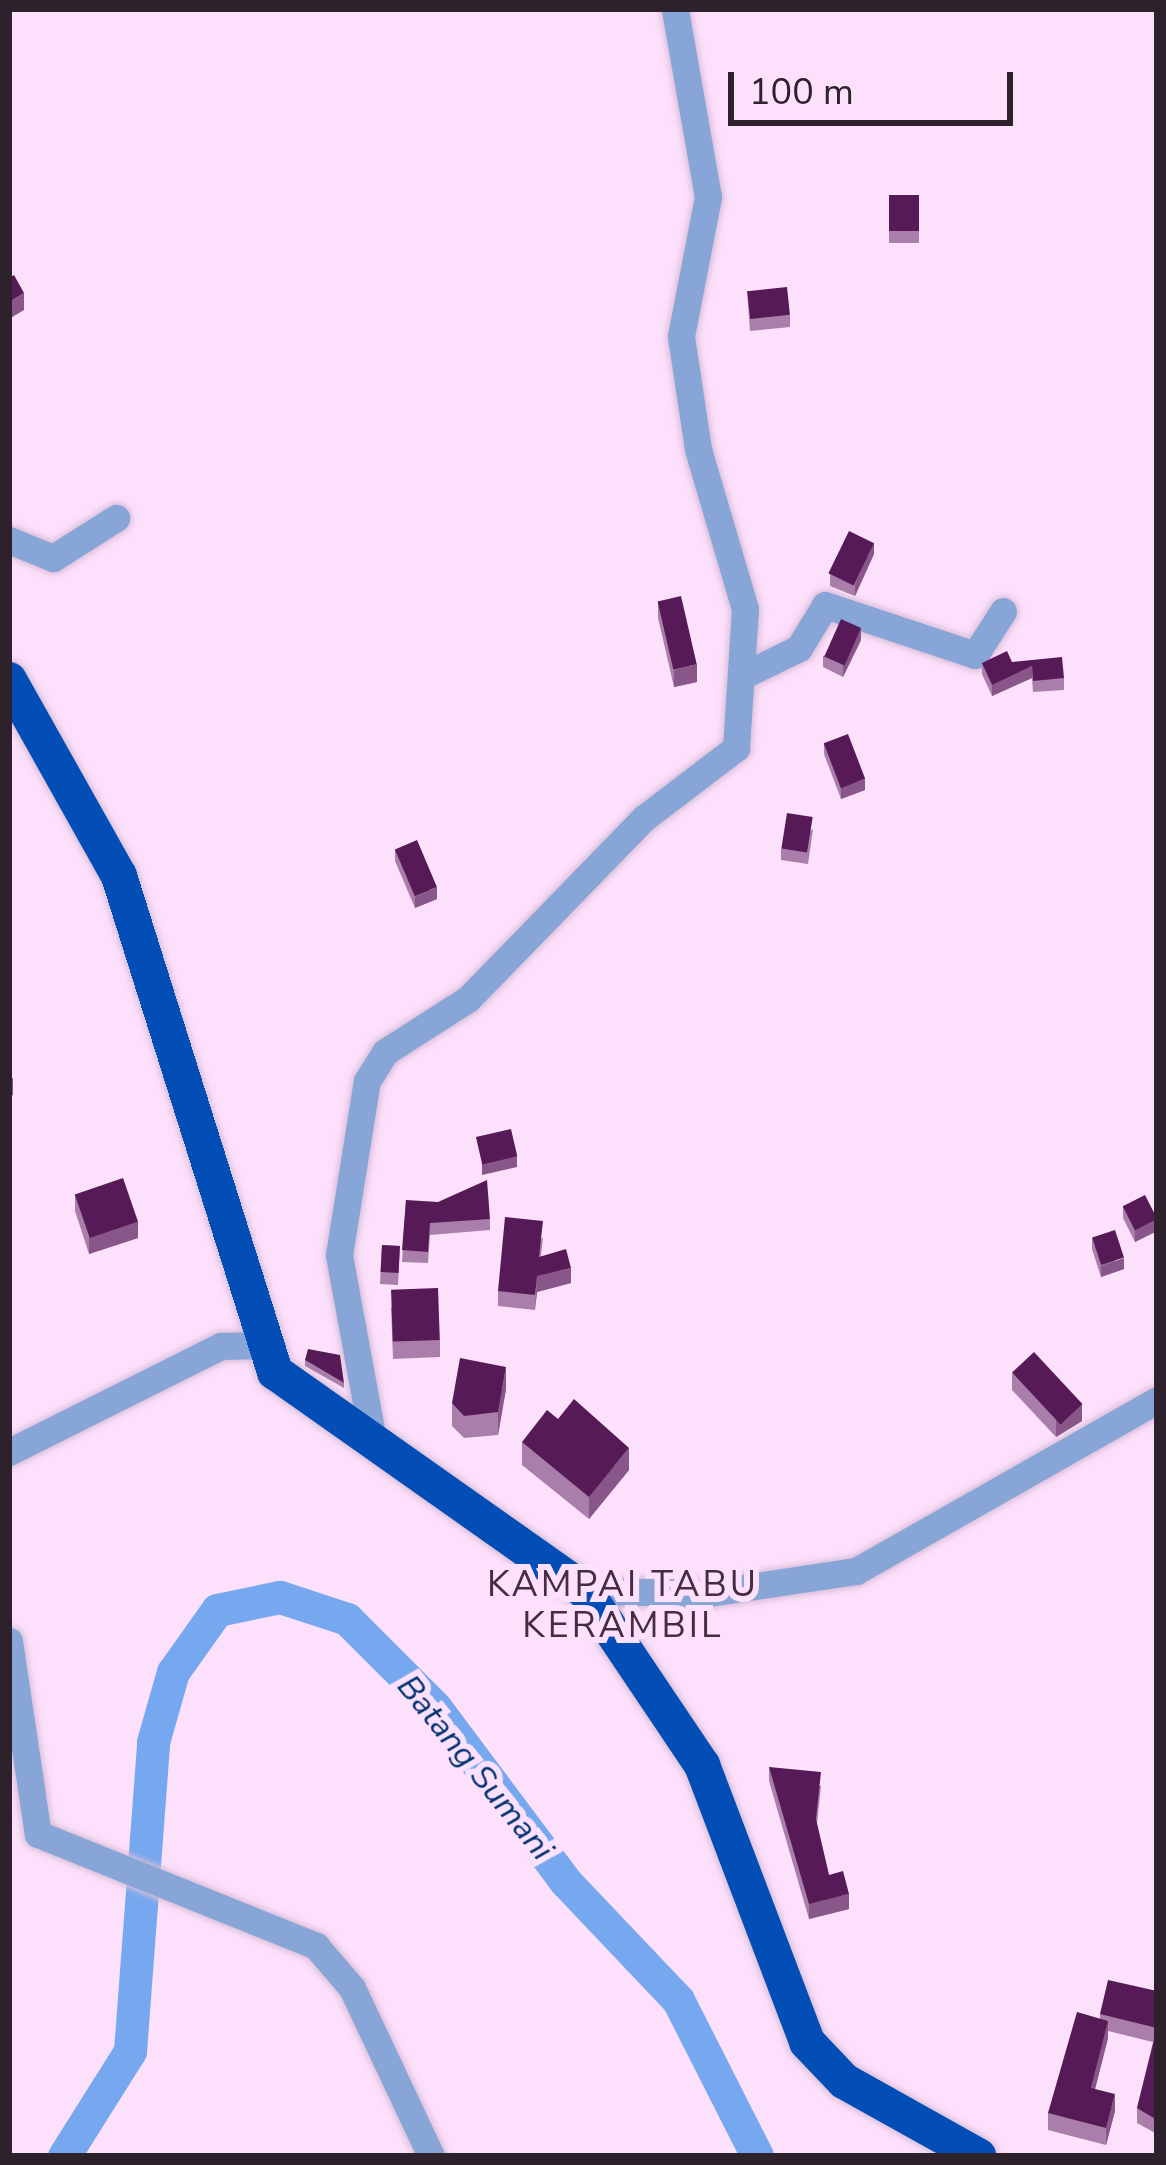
<!DOCTYPE html>
<html>
<head>
<meta charset="utf-8">
<style>
	body { margin:0 }
	#map { position:relative; width:1166px; height:2165px; overflow:hidden; background:#fde0fc; font-family:"Nunito Sans",sans-serif }
	div>[style] { position:absolute }
	.river>* { height:33px; margin:-16.5px; padding:0 16.5px; transform-origin:16.5px; border-radius:16.5px; background:#75a8ef }
	.roads { filter:drop-shadow(0 0 3px #d8bed7) drop-shadow(0 0 3px #d8bed7) }
	.minor>* { height:27px; margin:-13.5px; padding:0 13.5px; transform-origin:13.5px; border-radius:13.5px; background:#87a6d7 }
	.highway>* { height:36px; margin:-18px; padding:0 18px; transform-origin:18px; border-radius:18px; background:#024eb6 }
	.wall>* { inset:0; background:#aa7eaa; transform-origin:0 0 }
	.shaded-wall>* { inset:0; background:#885688 }
	.building>* { inset:0; background:#561b57; transform-origin:0 0 }
	span { translate:-50% -50%; white-space:nowrap; text-align:center; line-height:1.15; -webkit-text-stroke:12px #fde0fc; paint-order:stroke }
	.water-label { font-size:33px; color:#00326f; font-style:italic }
	.quarter-label { font-size:36px; color:#442d43; letter-spacing:3px }
	.frame { position:absolute; inset:0; border:12px solid #2d222c; pointer-events:none }
	.scale { position:absolute; left:728px; top:72px; width:285px; height:54px; box-sizing:border-box; border:6px solid #2d222c; border-top:0; padding-left:15px; font-size:36px; line-height:42px; white-space:nowrap; color:#2d222c; -webkit-text-stroke:9px #fde0fc; paint-order:stroke }
</style>
</head>
<body>
<div id="map">
	<div class="river">
		<div style="left:64px;top:2156px;width:124px;rotate:-57.8deg"></div>
		<div style="left:130px;top:2051px;width:310px;rotate:-85.7deg"></div>
		<div style="left:153px;top:1742px;width:73px;rotate:-74.1deg"></div>
		<div style="left:173px;top:1672px;width:76px;rotate:-54.6deg"></div>
		<div style="left:217px;top:1610px;width:64px;rotate:-11.7deg"></div>
		<div style="left:280px;top:1597px;width:71px;rotate:18.2deg"></div>
		<div style="left:347px;top:1619px;width:124px;rotate:45deg"></div>
		<div style="left:435px;top:1707px;width:217px;rotate:53.2deg"></div>
		<div style="left:565px;top:1881px;width:164px;rotate:46.5deg"></div>
		<div style="left:678px;top:2000px;width:175px;rotate:63.1deg"></div>
	</div>
	<div class="roads">
		<div class="minor">
			<div style="left:9px;top:540px;width:48px;rotate:22.2deg"></div>
			<div style="left:53px;top:558px;width:75px;rotate:-32.4deg"></div>
			<div style="left:746px;top:674px;width:59px;rotate:-26.1deg"></div>
			<div style="left:799px;top:648px;width:50px;rotate:-58.8deg"></div>
			<div style="left:825px;top:605px;width:158px;rotate:18.4deg"></div>
			<div style="left:975px;top:655px;width:52px;rotate:-57.5deg"></div>
			<div style="left:372px;top:1435px;width:183px;rotate:-100.4deg"></div>
			<div style="left:339px;top:1255px;width:176px;rotate:-80.9deg"></div>
			<div style="left:367px;top:1081px;width:34px;rotate:-58deg"></div>
			<div style="left:385px;top:1052px;width:98px;rotate:-32.6deg"></div>
			<div style="left:468px;top:999px;width:252px;rotate:-45.8deg"></div>
			<div style="left:644px;top:818px;width:116px;rotate:-37.3deg"></div>
			<div style="left:736px;top:748px;width:139px;rotate:-86.3deg"></div>
			<div style="left:745px;top:609px;width:167px;rotate:-106.4deg"></div>
			<div style="left:698px;top:449px;width:114px;rotate:-98.6deg"></div>
			<div style="left:681px;top:336px;width:142px;rotate:-79deg"></div>
			<div style="left:708px;top:197px;width:191px;rotate:-100deg"></div>
			<div style="left:9px;top:1452px;width:237px;rotate:-26.6deg"></div>
			<div style="left:221px;top:1346px;width:42px;rotate:-1.4deg"></div>
			<div style="left:585px;top:1591px;width:124px;rotate:0.9deg"></div>
			<div style="left:709px;top:1593px;width:149px;rotate:-8.5deg"></div>
			<div style="left:856px;top:1571px;width:346px;rotate:-29.6deg"></div>
			<div style="left:9px;top:1641px;width:195px;rotate:81.5deg"></div>
			<div style="left:38px;top:1834px;width:300px;rotate:21.9deg"></div>
			<div style="left:316px;top:1946px;width:55px;rotate:49.4deg"></div>
			<div style="left:352px;top:1988px;width:186px;rotate:64.8deg"></div>
		</div>
		<div class="highway">
			<div style="left:9px;top:680px;width:225px;rotate:60.7deg"></div>
			<div style="left:119px;top:876px;width:520px;rotate:72.54deg"></div>
			<div style="left:275px;top:1372px;width:380px;rotate:35.2deg"></div>
			<div style="left:585px;top:1591px;width:210px;rotate:56.1deg"></div>
			<div style="left:702px;top:1765px;width:296px;rotate:69.2deg"></div>
			<div style="left:807px;top:2042px;width:54px;rotate:46.5deg"></div>
			<div style="left:844px;top:2081px;width:154px;rotate:29.2deg"></div>
		</div>
	</div>
	<div class="wall">
		<div style="left:889px;top:195px;width:30px;height:48px"></div>
		<div style="clip-path:polygon(747px 291px,790px 315px,790px 327px,750px 331px)"></div>
		<div style="clip-path:polygon(874px 554px,855px 596px,830px 586px,830px 574px)"></div>
		<div style="clip-path:polygon(658px 601px,697px 682px,674px 687px,658px 618px)"></div>
		<div style="clip-path:polygon(861px 640px,843px 677px,823px 667px,823px 656px)"></div>
		<div style="clip-path:polygon(1012px 662px,1064px 678px,1064px 690px,1033px 692px,1032px 678px,992px 696px,982px 674px,982px 663px)"></div>
		<div style="clip-path:polygon(824px 743px,865px 790px,841px 799px,824px 754px)"></div>
		<div style="clip-path:polygon(813px 829px,808px 864px,781px 860px,781px 849px)"></div>
		<div style="clip-path:polygon(395px 849px,437px 899px,415px 908px,395px 861px)"></div>
		<div style="clip-path:polygon(75px 1194px,138px 1238px,89px 1254px,75px 1211px)"></div>
		<div style="clip-path:polygon(406px 1200px,490px 1219px,490px 1230px,430px 1235px,428px 1263px,402px 1262px)"></div>
		<div style="clip-path:polygon(1123px 1207px,1157px 1219px,1157px 1231px,1135px 1242px,1123px 1218px)"></div>
		<div style="clip-path:polygon(543px 1237px,541px 1256px,571px 1283px,537px 1292px,535px 1310px,498px 1306px,498px 1291px)"></div>
		<div style="clip-path:polygon(1092px 1238px,1124px 1269px,1101px 1277px,1092px 1249px)"></div>
		<div style="left:382px;top:1245px;width:18px;height:39px;rotate:3deg"></div>
		<div style="clip-path:polygon(391px 1307px,440px 1340px,440px 1357px,393px 1359px)"></div>
		<div style="clip-path:polygon(305px 1360px,344px 1383px,344px 1388px,305px 1366px)"></div>
		<div style="clip-path:polygon(1012px 1373px,1082px 1421px,1056px 1437px,1012px 1390px)"></div>
		<div style="clip-path:polygon(506px 1389px,498px 1435px,464px 1438px,452px 1426px,452px 1403px)"></div>
		<div style="clip-path:polygon(522px 1442px,629px 1470px,589px 1519px,522px 1465px)"></div>
		<div style="clip-path:polygon(769px 1767px,821px 1786px,817px 1824px,829px 1875px,849px 1909px,809px 1919px,769px 1781px)"></div>
		<div style="clip-path:polygon(1157px 1991px,1157px 2134px,1137px 2123px,1137px 2108px,1153px 2042px,1108px 2031px,1108px 2038px,1095px 2089px,1115px 2111px,1106px 2145px,1048px 2130px,1048px 2113px,1100px 2018px,1100px 2014px)"></div>
	</div>
	<div class="shaded-wall">
		<div style="clip-path:polygon(24px 293px,24px 310px,9px 319px,9px 302px)"></div>
		<div style="clip-path:polygon(874px 543px,874px 554px,855px 596px,855px 584px)"></div>
		<div style="clip-path:polygon(861px 628px,861px 640px,843px 677px,843px 665px)"></div>
		<div style="clip-path:polygon(697px 664px,697px 682px,674px 687px,674px 670px)"></div>
		<div style="clip-path:polygon(1032px 666px,1032px 678px,992px 696px,992px 685px)"></div>
		<div style="clip-path:polygon(865px 779px,865px 790px,841px 799px,841px 788px)"></div>
		<div style="clip-path:polygon(437px 887px,437px 899px,415px 908px,415px 897px)"></div>
		<div style="clip-path:polygon(13px 1078px,13px 1095px,9px 1097px,9px 1080px)"></div>
		<div style="clip-path:polygon(517px 1156px,517px 1167px,482px 1175px,482px 1163px)"></div>
		<div style="clip-path:polygon(1157px 1219px,1157px 1231px,1135px 1242px,1135px 1231px)"></div>
		<div style="clip-path:polygon(138px 1221px,138px 1238px,89px 1254px,89px 1237px)"></div>
		<div style="clip-path:polygon(1124px 1258px,1124px 1269px,1101px 1277px,1101px 1266px)"></div>
		<div style="clip-path:polygon(571px 1268px,571px 1283px,537px 1292px,535px 1310px,537px 1276px)"></div>
		<div style="clip-path:polygon(506px 1367px,506px 1389px,498px 1435px,498px 1412px)"></div>
		<div style="clip-path:polygon(1082px 1404px,1082px 1421px,1056px 1437px,1056px 1420px)"></div>
		<div style="clip-path:polygon(629px 1448px,629px 1470px,589px 1519px,589px 1497px)"></div>
		<div style="clip-path:polygon(849px 1894px,849px 1909px,809px 1919px,809px 1904px)"></div>
		<div style="clip-path:polygon(1108px 2021px,1108px 2038px,1091px 2105px,1091px 2088px)"></div>
		<div style="clip-path:polygon(1115px 2094px,1115px 2111px,1106px 2145px,1106px 2128px)"></div>
	</div>
	<div class="building">
		<div style="left:889px;top:195px;width:30px;height:36px"></div>
		<div style="clip-path:polygon(14px 275px,24px 293px,9px 302px,9px 278px)"></div>
		<div style="left:787px;top:287px;width:28px;height:40px;rotate:84deg"></div>
		<div style="left:849px;top:531px;width:28px;height:47px;rotate:26deg"></div>
		<div style="left:681px;top:596px;width:70px;height:24px;rotate:77deg"></div>
		<div style="left:841px;top:619px;width:22px;height:41px;rotate:24deg"></div>
		<div style="clip-path:polygon(1007px 651px,1012px 662px,1062px 657px,1064px 678px,1033px 681px,1032px 666px,992px 685px,982px 663px)"></div>
		<div style="left:848px;top:734px;width:48px;height:26px;rotate:69deg"></div>
		<div style="left:787px;top:813px;width:26px;height:36px;rotate:9deg"></div>
		<div style="left:417px;top:840px;width:51px;height:24px;rotate:67deg"></div>
		<div style="left:511px;top:1129px;width:28px;height:36px;rotate:77deg"></div>
		<div style="left:123px;top:1178px;width:46px;height:51px;rotate:71deg"></div>
		<div style="clip-path:polygon(487px 1180px,490px 1219px,430px 1223px,428px 1252px,402px 1250px,406px 1200px,438px 1202px)"></div>
		<div style="left:1145px;top:1195px;width:27px;height:25px;rotate:63deg"></div>
		<div style="clip-path:polygon(505px 1217px,543px 1221px,539px 1257px,566px 1249px,571px 1268px,537px 1276px,535px 1295px,498px 1291px)"></div>
		<div style="left:1115px;top:1230px;width:29px;height:24px;rotate:72deg"></div>
		<div style="left:382px;top:1245px;width:18px;height:27px;rotate:3deg"></div>
		<div style="left:438px;top:1288px;width:52px;height:47px;rotate:88deg"></div>
		<div style="clip-path:polygon(308px 1349px,340px 1355px,344px 1383px,305px 1360px)"></div>
		<div style="left:1034px;top:1352px;width:71px;height:30px;rotate:47deg"></div>
		<div style="clip-path:polygon(460px 1358px,506px 1367px,498px 1412px,464px 1416px,452px 1403px)"></div>
		<div style="clip-path:polygon(574px 1399px,629px 1448px,589px 1497px,522px 1442px,547px 1410px,558px 1419px)"></div>
		<div style="clip-path:polygon(769px 1767px,821px 1772px,816px 1819px,829px 1875px,843px 1871px,849px 1894px,809px 1904px)"></div>
		<div style="clip-path:polygon(1108px 1980px,1157px 1991px,1157px 2120px,1137px 2108px,1157px 2028px,1100px 2014px)"></div>
		<div style="clip-path:polygon(1077px 2012px,1108px 2021px,1091px 2088px,1115px 2094px,1106px 2128px,1048px 2113px)"></div>
	</div>
	<div class="water-label">
		<span style="left:475px;top:1768px;rotate:51deg">Batang Sumani</span>
	</div>
	<div class="quarter-label">
		<span style="left:623px;top:1605px">KAMPAI TABU<br>KERAMBIL</span>
	</div>
	<div class="frame"></div>
	<div class="scale">100 m</div>
</div>
</body>
</html>
